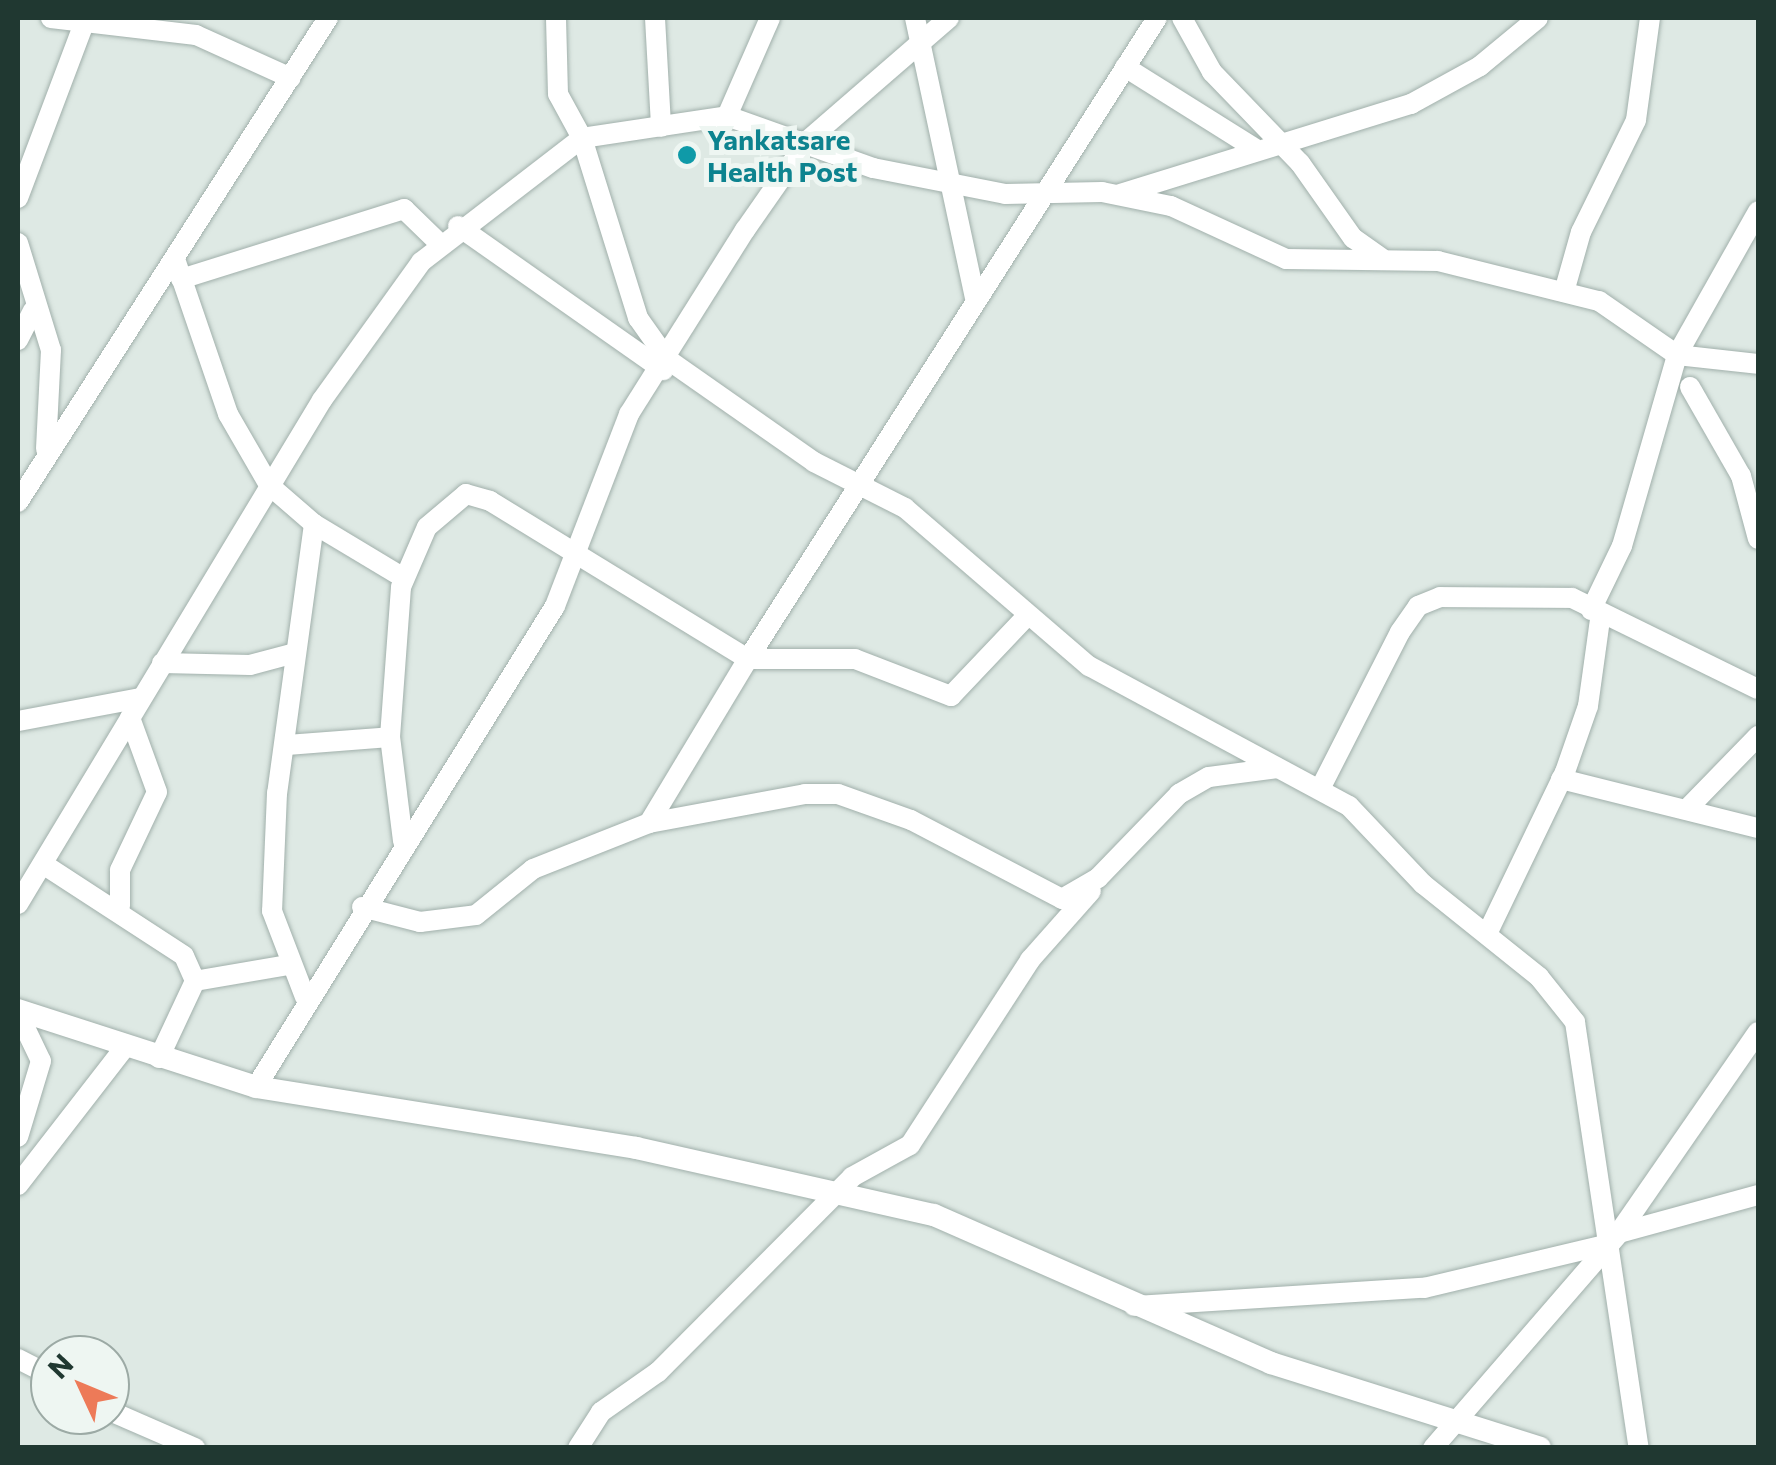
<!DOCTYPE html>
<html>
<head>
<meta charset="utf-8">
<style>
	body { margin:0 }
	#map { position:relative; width:1776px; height:1465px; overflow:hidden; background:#dee9e4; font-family:Commissioner,sans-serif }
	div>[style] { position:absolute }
	.roads { filter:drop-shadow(0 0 2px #a1b0ab) drop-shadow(0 0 2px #a1b0ab) }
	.minor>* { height:20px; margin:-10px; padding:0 10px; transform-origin:10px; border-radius:10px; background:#fff }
	.tertiary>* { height:22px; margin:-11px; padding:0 11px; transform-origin:11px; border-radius:11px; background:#fff }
	.dots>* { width:28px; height:28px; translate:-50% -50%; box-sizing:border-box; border:5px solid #eef6f2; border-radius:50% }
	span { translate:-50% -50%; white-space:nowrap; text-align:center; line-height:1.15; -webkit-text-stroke:10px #eef6f2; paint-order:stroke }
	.culture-label { font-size:28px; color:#0d838f; font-weight:700 }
	.left { translate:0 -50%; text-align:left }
	.frame { position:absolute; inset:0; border:20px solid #203831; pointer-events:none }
	.north { position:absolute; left:30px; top:1335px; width:100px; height:100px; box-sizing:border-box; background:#eef6f2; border:2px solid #9caaa5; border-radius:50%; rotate:314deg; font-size:28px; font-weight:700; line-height:40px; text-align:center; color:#203831 }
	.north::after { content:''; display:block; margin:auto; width:35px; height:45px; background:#ed7a58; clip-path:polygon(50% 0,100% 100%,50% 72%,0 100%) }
</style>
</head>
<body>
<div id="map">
	<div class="roads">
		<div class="minor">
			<div style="left:51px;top:18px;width:146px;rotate:6.7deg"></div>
			<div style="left:196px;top:35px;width:104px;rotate:24.4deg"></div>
			<div style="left:556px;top:18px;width:76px;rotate:88.5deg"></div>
			<div style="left:558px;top:94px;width:50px;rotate:61.4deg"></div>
			<div style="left:582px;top:138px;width:189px;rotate:72.7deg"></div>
			<div style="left:638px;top:318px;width:50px;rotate:54.7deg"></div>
			<div style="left:667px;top:359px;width:179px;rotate:35deg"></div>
			<div style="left:814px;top:462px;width:102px;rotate:26.8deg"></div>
			<div style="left:905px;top:508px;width:243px;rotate:40.7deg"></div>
			<div style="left:1089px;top:666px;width:295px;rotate:28.3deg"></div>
			<div style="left:1349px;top:806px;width:108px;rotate:46.5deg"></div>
			<div style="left:1423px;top:884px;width:149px;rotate:38.7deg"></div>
			<div style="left:1539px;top:977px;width:58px;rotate:51.3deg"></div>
			<div style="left:1575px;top:1022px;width:431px;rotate:81.5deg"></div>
			<div style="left:655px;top:18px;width:109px;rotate:86.8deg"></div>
			<div style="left:915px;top:18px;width:290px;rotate:77.9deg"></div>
			<div style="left:1182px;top:18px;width:62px;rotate:60.9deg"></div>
			<div style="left:1212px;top:72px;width:127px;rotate:46deg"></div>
			<div style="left:1300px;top:163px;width:92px;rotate:54.8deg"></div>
			<div style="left:1353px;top:238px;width:35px;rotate:35deg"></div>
			<div style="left:1125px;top:67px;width:152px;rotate:32.1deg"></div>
			<div style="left:727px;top:116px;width:107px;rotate:-66.3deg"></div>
			<div style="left:1120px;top:194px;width:305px;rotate:-17.2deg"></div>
			<div style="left:1411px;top:104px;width:79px;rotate:-28.8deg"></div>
			<div style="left:1480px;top:66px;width:75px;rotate:-39.6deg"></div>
			<div style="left:18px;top:198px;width:192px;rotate:-69.3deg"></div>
			<div style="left:458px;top:226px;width:251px;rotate:35.1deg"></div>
			<div style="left:18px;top:243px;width:112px;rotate:72.9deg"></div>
			<div style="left:51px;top:350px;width:99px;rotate:92.9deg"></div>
			<div style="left:176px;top:262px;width:161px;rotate:71.1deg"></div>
			<div style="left:228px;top:414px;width:82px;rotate:60deg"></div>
			<div style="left:269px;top:485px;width:60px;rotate:40.9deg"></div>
			<div style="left:314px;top:524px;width:272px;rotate:97.8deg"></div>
			<div style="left:277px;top:793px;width:118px;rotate:92.4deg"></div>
			<div style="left:272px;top:911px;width:92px;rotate:69deg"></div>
			<div style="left:181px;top:279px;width:234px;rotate:-17.4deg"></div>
			<div style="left:404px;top:209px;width:47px;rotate:44.1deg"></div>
			<div style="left:1564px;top:292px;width:62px;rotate:-74.2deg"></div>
			<div style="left:1581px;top:232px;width:125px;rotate:-63.8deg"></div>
			<div style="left:1636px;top:120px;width:103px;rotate:-82.2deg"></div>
			<div style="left:18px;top:340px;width:33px;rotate:-63deg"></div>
			<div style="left:1690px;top:387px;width:103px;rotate:60.2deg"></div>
			<div style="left:1741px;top:476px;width:65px;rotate:74.9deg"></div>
			<div style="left:18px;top:502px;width:575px;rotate:-57.36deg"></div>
			<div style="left:314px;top:524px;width:105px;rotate:31deg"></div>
			<div style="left:1591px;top:610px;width:71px;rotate:-64.2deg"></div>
			<div style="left:1622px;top:546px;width:199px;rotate:-73.9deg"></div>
			<div style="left:1677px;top:355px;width:165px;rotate:-60.6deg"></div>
			<div style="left:162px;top:663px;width:88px;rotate:1.3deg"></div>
			<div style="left:250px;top:665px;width:47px;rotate:-14.9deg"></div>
			<div style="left:18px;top:721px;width:125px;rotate:-10.6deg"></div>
			<div style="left:287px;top:745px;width:103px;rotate:-4.4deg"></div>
			<div style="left:1561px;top:779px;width:203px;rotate:14deg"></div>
			<div style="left:1320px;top:789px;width:176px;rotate:-63deg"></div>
			<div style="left:1400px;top:632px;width:32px;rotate:-55deg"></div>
			<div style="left:1418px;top:606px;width:24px;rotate:-22deg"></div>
			<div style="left:1440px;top:597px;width:132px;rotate:0.4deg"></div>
			<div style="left:1572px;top:598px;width:207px;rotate:26.1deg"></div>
			<div style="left:1690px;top:806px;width:98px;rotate:-45.8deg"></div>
			<div style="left:649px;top:823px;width:192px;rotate:-58.9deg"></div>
			<div style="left:748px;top:659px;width:107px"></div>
			<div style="left:855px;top:659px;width:103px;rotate:21.1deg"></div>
			<div style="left:951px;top:696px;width:108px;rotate:-46.5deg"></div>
			<div style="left:403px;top:841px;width:105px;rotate:-97.1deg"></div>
			<div style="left:390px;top:737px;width:150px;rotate:-85.8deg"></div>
			<div style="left:401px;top:587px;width:65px;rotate:-66.6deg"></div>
			<div style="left:427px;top:527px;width:51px;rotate:-40.2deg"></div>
			<div style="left:466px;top:494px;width:25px;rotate:16deg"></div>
			<div style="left:490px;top:501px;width:303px;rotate:31.5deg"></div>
			<div style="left:748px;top:659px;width:760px;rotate:-57.46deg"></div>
			<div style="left:43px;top:864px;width:168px;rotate:33.1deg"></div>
			<div style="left:184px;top:956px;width:27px;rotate:66deg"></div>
			<div style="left:195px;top:981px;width:85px;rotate:115.1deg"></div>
			<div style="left:18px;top:904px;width:589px;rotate:-58.9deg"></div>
			<div style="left:322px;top:400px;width:170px;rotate:-54.3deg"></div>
			<div style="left:421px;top:262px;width:203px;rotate:-37.6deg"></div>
			<div style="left:582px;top:138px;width:147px;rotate:-8.6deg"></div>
			<div style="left:727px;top:116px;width:155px;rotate:19.6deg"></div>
			<div style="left:873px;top:168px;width:135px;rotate:11.1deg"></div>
			<div style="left:1005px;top:194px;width:97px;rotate:-1.2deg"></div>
			<div style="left:1102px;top:192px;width:70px;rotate:11.5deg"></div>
			<div style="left:1171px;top:206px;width:127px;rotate:24.7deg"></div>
			<div style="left:1286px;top:259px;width:152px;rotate:0.8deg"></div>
			<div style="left:1438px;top:261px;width:166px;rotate:14deg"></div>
			<div style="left:1599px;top:301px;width:95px;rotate:34.7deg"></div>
			<div style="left:1677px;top:355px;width:81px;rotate:6.3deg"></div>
			<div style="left:120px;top:906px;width:36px;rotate:-90deg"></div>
			<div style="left:120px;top:870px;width:86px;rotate:-64.6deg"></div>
			<div style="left:157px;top:792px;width:79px;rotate:-110deg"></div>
			<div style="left:362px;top:907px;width:60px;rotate:14.5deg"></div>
			<div style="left:420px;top:922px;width:56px;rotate:-7.1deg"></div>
			<div style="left:476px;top:915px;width:73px;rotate:-38.9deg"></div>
			<div style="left:533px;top:869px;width:125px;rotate:-21.6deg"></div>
			<div style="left:649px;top:823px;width:159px;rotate:-10.5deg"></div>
			<div style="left:805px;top:794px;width:33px"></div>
			<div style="left:838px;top:794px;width:77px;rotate:19.6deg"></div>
			<div style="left:911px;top:820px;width:170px;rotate:27.6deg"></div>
			<div style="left:1062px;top:899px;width:42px;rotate:-30.3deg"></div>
			<div style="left:1098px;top:878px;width:117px;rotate:-46deg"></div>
			<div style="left:1179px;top:794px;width:34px;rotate:-30deg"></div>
			<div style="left:1209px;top:777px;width:69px;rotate:-7.5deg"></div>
			<div style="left:1487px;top:934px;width:180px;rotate:-64.3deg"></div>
			<div style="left:1565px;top:772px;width:70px;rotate:-70.8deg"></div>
			<div style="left:1588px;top:706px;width:87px;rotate:-82.1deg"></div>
			<div style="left:195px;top:981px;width:94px;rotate:-9.8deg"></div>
			<div style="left:18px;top:1013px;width:53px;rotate:64.4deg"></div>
			<div style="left:41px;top:1061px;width:79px;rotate:106.8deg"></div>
			<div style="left:256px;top:1087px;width:566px;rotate:-58.13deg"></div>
			<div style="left:555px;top:606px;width:206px;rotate:-68.9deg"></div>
			<div style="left:629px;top:414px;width:218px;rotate:-57.8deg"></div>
			<div style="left:745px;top:230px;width:108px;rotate:-55.1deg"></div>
			<div style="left:807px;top:141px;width:188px;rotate:-40.9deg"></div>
			<div style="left:18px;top:1185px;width:175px;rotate:-52.2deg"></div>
			<div style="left:1620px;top:1231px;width:242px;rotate:-55.3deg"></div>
			<div style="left:1134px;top:1306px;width:291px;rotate:-3.6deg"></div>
			<div style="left:1424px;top:1288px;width:186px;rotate:-13.4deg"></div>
			<div style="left:18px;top:1359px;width:36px;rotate:27deg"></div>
			<div style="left:110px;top:1411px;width:93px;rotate:23.5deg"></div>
			<div style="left:578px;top:1448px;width:43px;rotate:-57.4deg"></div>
			<div style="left:601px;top:1412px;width:70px;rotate:-35.1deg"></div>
			<div style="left:658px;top:1372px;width:275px;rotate:-45.1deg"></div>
			<div style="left:852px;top:1177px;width:66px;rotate:-28.9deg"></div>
			<div style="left:910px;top:1145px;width:221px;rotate:-57deg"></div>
			<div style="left:1030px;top:960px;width:92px;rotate:-48.5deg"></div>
			<div style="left:1433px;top:1448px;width:284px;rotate:-49.1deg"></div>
			<div style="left:1619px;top:1233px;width:144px;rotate:-15.3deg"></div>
		</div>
		<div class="tertiary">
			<div style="left:18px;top:1010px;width:250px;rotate:17.9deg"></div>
			<div style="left:256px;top:1087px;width:385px;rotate:9.1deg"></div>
			<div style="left:636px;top:1148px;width:305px;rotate:12.7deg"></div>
			<div style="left:934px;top:1215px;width:368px;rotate:23.7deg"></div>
			<div style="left:1271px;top:1363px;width:282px;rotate:17.5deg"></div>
		</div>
	</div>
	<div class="dots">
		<div style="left:687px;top:155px;background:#0f9aa8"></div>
	</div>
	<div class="culture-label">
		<span class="left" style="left:707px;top:155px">Yankatsare<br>Health Post</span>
	</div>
	<div class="frame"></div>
	<div class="north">N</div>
</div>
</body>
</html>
